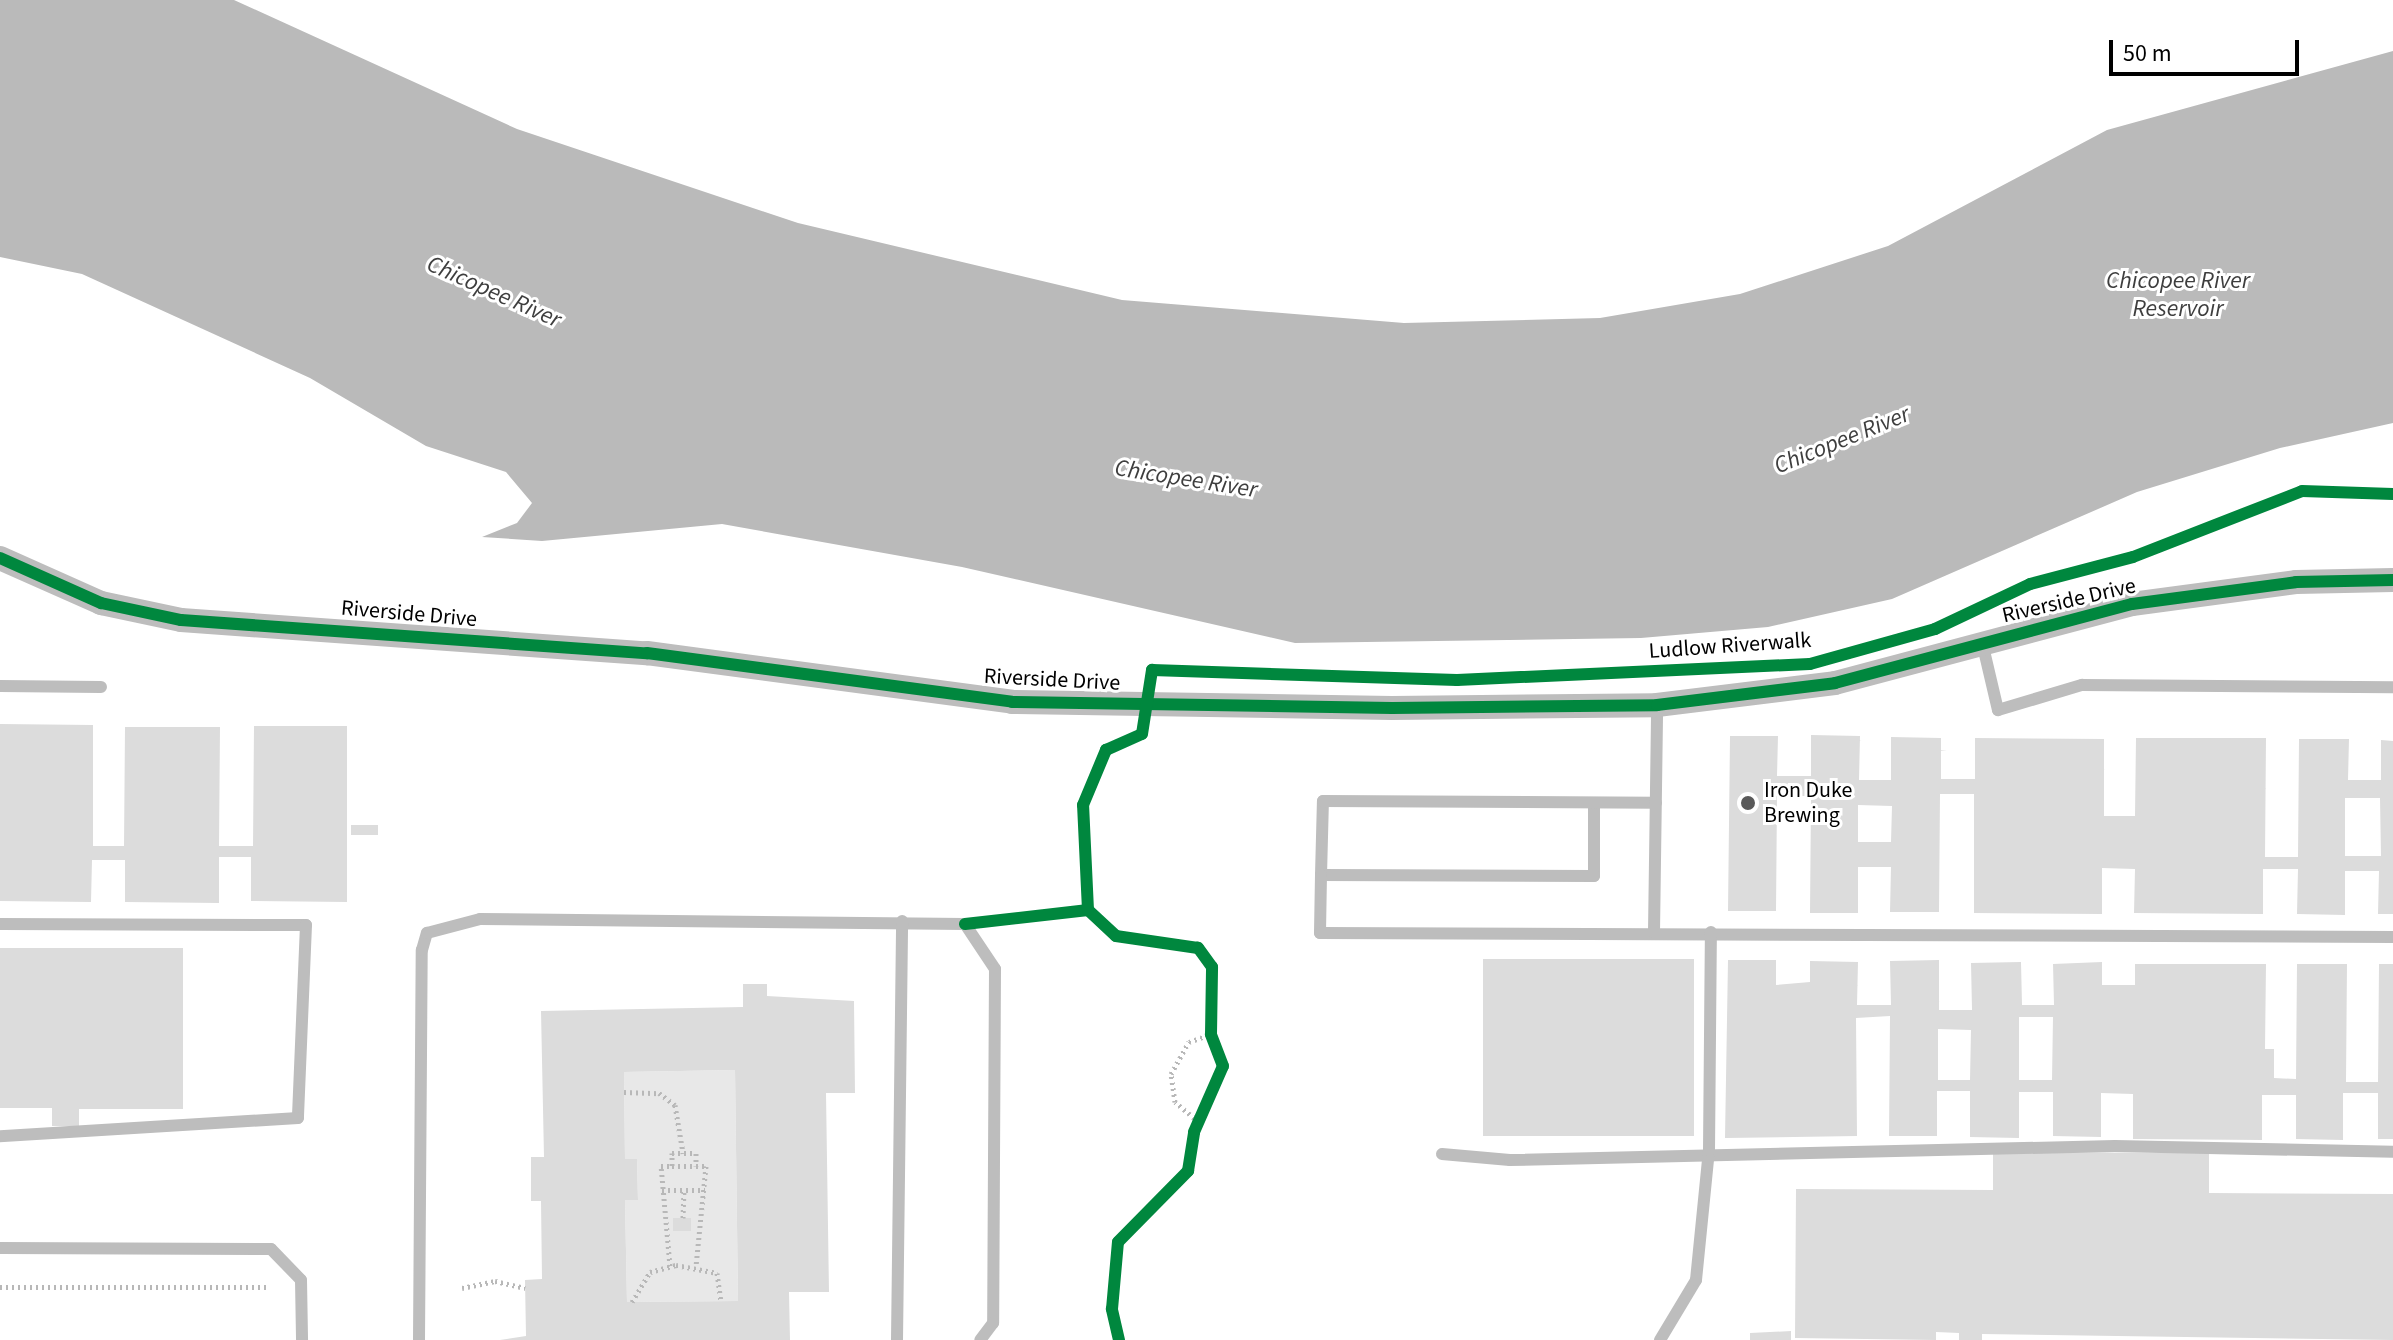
<!DOCTYPE html>
<html>
<head>
<meta charset="utf-8">
<style>
	body { margin:0 }
	#map { position:relative; width:2393px; height:1340px; overflow:hidden; background:#fff; font-family:"Source Sans 3",sans-serif }
	div>[style] { position:absolute }
	.green>* { inset:0; background:#e8e8e8 }
	.water>* { inset:0; background:#bababa }
	.building>* { inset:0; background:#dcdcdc; transform-origin:0 0 }
	.path>* { height:5px; margin-top:-2.5px; transform-origin:0; background:repeating-linear-gradient(90deg,#b8b8b8 0 2px,transparent 0 6px) }
	.service>* { height:12px; margin:-6px; padding:0 6px; transform-origin:6px; border-radius:6px; background:#bdbdbd }
	.minor>* { height:24px; margin:-12px; padding:0 12px; transform-origin:12px; border-radius:12px; background:#bdbdbd }
	.cycleway>* { height:12px; margin:-6px; padding:0 6px; transform-origin:6px; border-radius:6px; background:#00873e }
	.dots>* { width:22px; height:22px; translate:-50% -50%; box-sizing:border-box; border:4px solid #fff; border-radius:50% }
	span { translate:-50% -50%; white-space:nowrap; text-align:center; line-height:1.15; -webkit-text-stroke:6px #fff; paint-order:stroke }
	.street-label { font-size:22px; color:#000 }
	.poi-label { font-size:22px; color:#000 }
	.left { translate:0 -50%; text-align:left }
	.water-label { font-size:24px; color:#3e3e3e; font-style:italic }
	.scale { position:absolute; left:2109px; top:40px; width:190px; height:36px; box-sizing:border-box; border:4px solid #000; border-top:0; padding-left:10px; font-size:24px; line-height:28px; white-space:nowrap; color:#000; -webkit-text-stroke:6px #fff; paint-order:stroke }
</style>
</head>
<body>
<div id="map">
	<div class="green">
		<div style="clip-path:polygon(735px 1070px,738px 1301px,627px 1302px,625px 1200px,638px 1200px,637px 1159px,625px 1159px,624px 1072px)"></div>
	</div>
	<div class="water">
		<div style="clip-path:polygon(0 0,234px 0,517px 129px,798px 223px,1122px 300px,1404px 323px,1600px 318px,1740px 294px,1888px 246px,2107px 130px,2393px 51px,2393px 423px,2280px 448px,2137px 492px,1892px 599px,1768px 627px,1641px 638px,1295px 643px,962px 567px,722px 524px,542px 541px,482px 537px,517px 523px,532px 503px,506px 472px,426px 446px,310px 378px,82px 274px,0 257px)"></div>
	</div>
	<div class="building">
		<div style="clip-path:polygon(0 724px,93px 725px,93px 846px,124px 846px,125px 727px,220px 727px,219px 846px,253px 846px,254px 726px,347px 726px,347px 902px,251px 901px,251px 857px,219px 857px,219px 903px,125px 902px,125px 860px,92px 860px,91px 902px,0 901px)"></div>
		<div style="clip-path:polygon(evenodd,1811px 735px,1860px 736px,1859px 780px,1891px 780px,1891px 737px,1941px 738px,1941px 779px,1975px 779px,1975px 738px,2104px 739px,2104px 816px,2135px 816px,2136px 738px,2266px 738px,2265px 857px,2298px 857px,2299px 739px,2349px 739px,2348px 780px,2381px 780px,2381px 740px,2393px 741px,2393px 914px,2378px 914px,2379px 871px,2345px 871px,2345px 915px,2297px 914px,2298px 869px,2263px 869px,2263px 914px,2134px 913px,2135px 869px,2102px 868px,2102px 914px,1974px 913px,1974px 794px,1940px 794px,1939px 912px,1890px 912px,1891px 867px,1858px 867px,1858px 913px,1810px 913px,1811px 796px,1777px 796px,1776px 911px,1728px 911px,1730px 736px,1778px 736px,1777px 776px,1811px 776px,1811px 735px,2345px 798px,2380px 798px,2381px 856px,2345px 856px,2345px 798px,1811px 735px,1858px 805px,1892px 806px,1891px 842px,1858px 842px,1858px 805px)"></div>
		<div style="left:378px;top:825px;width:10px;height:27px;rotate:90deg"></div>
		<div style="clip-path:polygon(0 948px,183px 948px,183px 1109px,79px 1109px,79px 1126px,52px 1126px,52px 1108px,0 1108px)"></div>
		<div style="left:1483px;top:959px;width:211px;height:177px"></div>
		<div style="clip-path:polygon(evenodd,1728px 960px,1776px 960px,1776px 985px,1810px 982px,1810px 961px,1858px 962px,1857px 1005px,1891px 1005px,1890px 961px,1939px 960px,1939px 1010px,1972px 1010px,1971px 963px,2021px 962px,2022px 1005px,2054px 1005px,2053px 964px,2102px 962px,2102px 985px,2135px 985px,2135px 964px,2266px 964px,2265px 1049px,2274px 1049px,2274px 1078px,2296px 1079px,2297px 964px,2347px 964px,2346px 1082px,2378px 1082px,2379px 964px,2393px 964px,2393px 1139px,2378px 1139px,2378px 1093px,2343px 1093px,2343px 1140px,2296px 1139px,2296px 1095px,2262px 1095px,2262px 1140px,2133px 1139px,2133px 1094px,2101px 1093px,2101px 1137px,2053px 1136px,2053px 1092px,2019px 1092px,2019px 1138px,1970px 1137px,1970px 1091px,1937px 1091px,1937px 1136px,1889px 1136px,1890px 1016px,1856px 1018px,1857px 1136px,1725px 1138px,1728px 960px,2019px 1017px,2053px 1017px,2052px 1080px,2019px 1080px,2019px 1017px,1728px 960px,1938px 1029px,1971px 1030px,1970px 1080px,1938px 1080px,1938px 1029px)"></div>
		<div style="clip-path:polygon(evenodd,743px 984px,767px 984px,767px 996px,854px 1001px,855px 1093px,826px 1093px,829px 1292px,789px 1292px,790px 1340px,500px 1340px,526px 1336px,525px 1280px,542px 1279px,541px 1201px,531px 1201px,531px 1157px,544px 1157px,541px 1011px,743px 1007px,743px 984px,735px 1070px,738px 1301px,627px 1302px,625px 1200px,638px 1200px,637px 1159px,625px 1159px,624px 1072px,735px 1070px)"></div>
		<div style="clip-path:polygon(1993px 1152px,2209px 1153px,2209px 1193px,2393px 1194px,2393px 1340px,1982px 1334px,1982px 1340px,1959px 1340px,1959px 1333px,1936px 1332px,1936px 1340px,1795px 1338px,1796px 1189px,1993px 1190px)"></div>
		<div style="left:673px;top:1218px;width:18px;height:13px"></div>
		<div style="clip-path:polygon(1791px 1331px,1791px 1340px,1750px 1340px,1750px 1333px)"></div>
	</div>
	<div class="path">
		<div style="left:624px;top:1092px;width:35px;rotate:2deg"></div>
		<div style="left:659px;top:1093px;width:20px;rotate:37deg"></div>
		<div style="left:675px;top:1105px;width:49px;rotate:80.5deg"></div>
		<div style="left:1199px;top:1122px;width:31px;rotate:-140deg"></div>
		<div style="left:1175px;top:1102px;width:28px;rotate:-98deg"></div>
		<div style="left:1171px;top:1074px;width:37px;rotate:-61deg"></div>
		<div style="left:1189px;top:1042px;width:23px;rotate:-20deg"></div>
		<div style="left:672px;top:1166px;width:24px"></div>
		<div style="left:662px;top:1190px;width:43px"></div>
		<div style="left:683px;top:1218px;width:28px;rotate:-88deg"></div>
		<div style="left:670px;top:1266px;width:100px;rotate:-95.1deg"></div>
		<div style="left:661px;top:1166px;width:11px"></div>
		<div style="left:672px;top:1166px;width:13px;rotate:-90deg"></div>
		<div style="left:672px;top:1153px;width:24px"></div>
		<div style="left:696px;top:1153px;width:13px;rotate:90deg"></div>
		<div style="left:696px;top:1166px;width:10px"></div>
		<div style="left:706px;top:1166px;width:100px;rotate:95.7deg"></div>
		<div style="left:0;top:1287px;width:267px"></div>
		<div style="left:462px;top:1288px;width:34px;rotate:-12deg"></div>
		<div style="left:495px;top:1281px;width:31px;rotate:13deg"></div>
		<div style="left:632px;top:1302px;width:35px;rotate:-59deg"></div>
		<div style="left:650px;top:1272px;width:27px;rotate:-15deg"></div>
		<div style="left:676px;top:1265px;width:42px;rotate:11deg"></div>
		<div style="left:717px;top:1273px;width:28px;rotate:82deg"></div>
	</div>
	<div class="service">
		<div style="left:1982px;top:642px;width:70px;rotate:76.8deg"></div>
		<div style="left:1998px;top:710px;width:88px;rotate:-16.6deg"></div>
		<div style="left:2082px;top:685px;width:311px;rotate:0.4deg"></div>
		<div style="left:0;top:686px;width:101px;rotate:0.6deg"></div>
		<div style="left:1594px;top:803px;width:73px;rotate:90deg"></div>
		<div style="left:1594px;top:876px;width:273px;rotate:-179.8deg"></div>
		<div style="left:1321px;top:875px;width:74px;rotate:-88.5deg"></div>
		<div style="left:1323px;top:801px;width:333px;rotate:0.3deg"></div>
		<div style="left:1321px;top:875px;width:58px;rotate:91deg"></div>
		<div style="left:1320px;top:933px;width:1073px;rotate:0.21deg"></div>
		<div style="left:0;top:924px;width:306px;rotate:0.2deg"></div>
		<div style="left:306px;top:925px;width:193px;rotate:92.4deg"></div>
		<div style="left:298px;top:1118px;width:299px;rotate:176.5deg"></div>
		<div style="left:1654px;top:932px;width:227px;rotate:-89.2deg"></div>
		<div style="left:1442px;top:1154px;width:68px;rotate:5deg"></div>
		<div style="left:1510px;top:1160px;width:605px;rotate:-1.33deg"></div>
		<div style="left:2115px;top:1146px;width:278px;rotate:1.2deg"></div>
		<div style="left:0;top:1248px;width:271px;rotate:0.2deg"></div>
		<div style="left:271px;top:1249px;width:43px;rotate:45.9deg"></div>
		<div style="left:301px;top:1280px;width:60px;rotate:89deg"></div>
		<div style="left:419px;top:1340px;width:390px;rotate:-89.6deg"></div>
		<div style="left:422px;top:950px;width:18px;rotate:-74deg"></div>
		<div style="left:427px;top:933px;width:55px;rotate:-14.8deg"></div>
		<div style="left:480px;top:919px;width:485px;rotate:0.6deg"></div>
		<div style="left:965px;top:924px;width:54px;rotate:56.3deg"></div>
		<div style="left:995px;top:969px;width:354px;rotate:90.3deg"></div>
		<div style="left:993px;top:1323px;width:21px;rotate:127deg"></div>
		<div style="left:897px;top:1340px;width:419px;rotate:-89.3deg"></div>
		<div style="left:1660px;top:1340px;width:70px;rotate:-59deg"></div>
		<div style="left:1696px;top:1280px;width:131px;rotate:-84.3deg"></div>
		<div style="left:1709px;top:1150px;width:218px;rotate:-89.5deg"></div>
	</div>
	<div class="minor">
		<div style="left:0;top:558px;width:111px;rotate:24deg"></div>
		<div style="left:101px;top:603px;width:82px;rotate:12deg"></div>
		<div style="left:181px;top:620px;width:467px;rotate:4.1deg"></div>
		<div style="left:647px;top:653px;width:368px;rotate:7.6deg"></div>
		<div style="left:1012px;top:702px;width:380px;rotate:0.9deg"></div>
		<div style="left:1392px;top:708px;width:265px;rotate:-0.6deg"></div>
		<div style="left:1657px;top:705px;width:179px;rotate:-7deg"></div>
		<div style="left:1835px;top:683px;width:307px;rotate:-14.9deg"></div>
		<div style="left:2132px;top:604px;width:165px;rotate:-7.6deg"></div>
		<div style="left:2296px;top:582px;width:97px;rotate:-1.2deg"></div>
	</div>
	<div class="cycleway">
		<div style="left:0;top:558px;width:111px;rotate:24deg"></div>
		<div style="left:101px;top:603px;width:82px;rotate:12deg"></div>
		<div style="left:181px;top:620px;width:467px;rotate:4.1deg"></div>
		<div style="left:647px;top:653px;width:368px;rotate:7.6deg"></div>
		<div style="left:1012px;top:702px;width:380px;rotate:0.9deg"></div>
		<div style="left:1392px;top:708px;width:265px;rotate:-0.6deg"></div>
		<div style="left:1657px;top:705px;width:179px;rotate:-7deg"></div>
		<div style="left:1835px;top:683px;width:307px;rotate:-14.9deg"></div>
		<div style="left:2132px;top:604px;width:165px;rotate:-7.6deg"></div>
		<div style="left:2296px;top:582px;width:97px;rotate:-1.2deg"></div>
		<div style="left:965px;top:924px;width:124px;rotate:-6.5deg"></div>
		<div style="left:1119px;top:1340px;width:32px;rotate:-103deg"></div>
		<div style="left:1112px;top:1309px;width:67px;rotate:-84.9deg"></div>
		<div style="left:1118px;top:1242px;width:100px;rotate:-45.4deg"></div>
		<div style="left:1188px;top:1171px;width:39px;rotate:-81deg"></div>
		<div style="left:1194px;top:1132px;width:72px;rotate:-66.3deg"></div>
		<div style="left:1223px;top:1066px;width:34px;rotate:-111deg"></div>
		<div style="left:1211px;top:1034px;width:67px;rotate:-89.1deg"></div>
		<div style="left:1212px;top:967px;width:24px;rotate:-126deg"></div>
		<div style="left:1198px;top:948px;width:83px;rotate:-171.7deg"></div>
		<div style="left:1116px;top:936px;width:38px;rotate:-137deg"></div>
		<div style="left:1088px;top:910px;width:105px;rotate:-92.7deg"></div>
		<div style="left:1083px;top:805px;width:60px;rotate:-67.3deg"></div>
		<div style="left:1106px;top:750px;width:39px;rotate:-24deg"></div>
		<div style="left:1142px;top:734px;width:65px;rotate:-81.1deg"></div>
		<div style="left:1152px;top:670px;width:305px;rotate:1.9deg"></div>
		<div style="left:1457px;top:680px;width:353px;rotate:-2.6deg"></div>
		<div style="left:1810px;top:664px;width:130px;rotate:-15.6deg"></div>
		<div style="left:1935px;top:629px;width:105px;rotate:-25.3deg"></div>
		<div style="left:2030px;top:584px;width:106px;rotate:-14.7deg"></div>
		<div style="left:2133px;top:557px;width:181px;rotate:-21.3deg"></div>
		<div style="left:2302px;top:491px;width:91px;rotate:1.9deg"></div>
	</div>
	<div class="dots">
		<div style="left:1748px;top:803px;background:#595959"></div>
	</div>
	<div class="street-label">
		<span style="left:2069px;top:601px;rotate:-13deg">Riverside Drive</span>
		<span style="left:409px;top:614px;rotate:5deg">Riverside Drive</span>
		<span style="left:1730px;top:646px;rotate:-4deg">Ludlow Riverwalk</span>
		<span style="left:1052px;top:680px;rotate:3deg">Riverside Drive</span>
	</div>
	<div class="poi-label">
		<span class="left" style="left:1764px;top:803px">Iron Duke<br>Brewing</span>
	</div>
	<div class="water-label">
		<span style="left:2178px;top:295px">Chicopee River<br>Reservoir</span>
		<span style="left:494px;top:292px;rotate:24deg">Chicopee River</span>
		<span style="left:1842px;top:440px;rotate:-22deg">Chicopee River</span>
		<span style="left:1186px;top:479px;rotate:9deg">Chicopee River</span>
	</div>
	<div class="scale">50 m</div>
</div>
</body>
</html>
